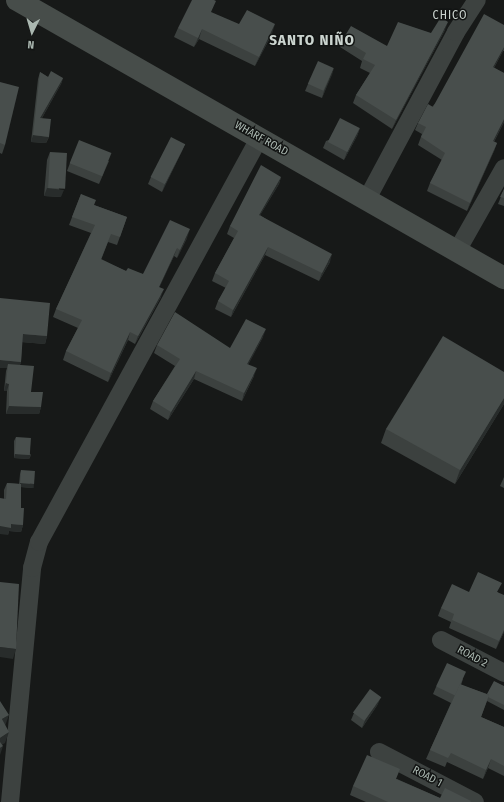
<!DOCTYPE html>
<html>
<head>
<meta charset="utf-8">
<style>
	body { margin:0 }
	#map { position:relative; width:504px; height:802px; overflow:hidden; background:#171918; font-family:"Fira Sans Condensed",sans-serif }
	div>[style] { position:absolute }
	.minor>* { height:18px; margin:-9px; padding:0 9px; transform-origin:9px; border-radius:9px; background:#3d4240 }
	.secondary>* { height:22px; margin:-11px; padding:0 11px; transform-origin:11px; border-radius:11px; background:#474d4a }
	.wall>* { inset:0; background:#3c413f }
	.shaded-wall>* { inset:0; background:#282c2b; transform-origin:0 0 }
	.building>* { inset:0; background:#484e4c; transform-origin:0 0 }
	span { translate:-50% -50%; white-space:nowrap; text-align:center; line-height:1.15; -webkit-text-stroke:3px #121413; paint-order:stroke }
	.street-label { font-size:11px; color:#aab7b0 }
	.neighbourhood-label { font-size:12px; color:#cbd4cf; letter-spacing:1px }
	.district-label { font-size:15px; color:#cbd4cf; font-weight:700; letter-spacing:1px }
	.north { position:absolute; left:12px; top:12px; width:40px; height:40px; -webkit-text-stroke:3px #121413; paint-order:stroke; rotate:185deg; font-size:11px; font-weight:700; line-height:16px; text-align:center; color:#aab7b0 }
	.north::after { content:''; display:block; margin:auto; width:14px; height:18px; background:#aab7b0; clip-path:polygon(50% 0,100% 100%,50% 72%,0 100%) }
</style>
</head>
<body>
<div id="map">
	<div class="minor">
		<div style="left:367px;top:199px;width:189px;rotate:-61.9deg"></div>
		<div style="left:456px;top:32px;width:38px;rotate:-57deg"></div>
		<div style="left:457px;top:251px;width:95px;rotate:-60.5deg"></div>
		<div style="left:441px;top:640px;width:71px;rotate:27.6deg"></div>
		<div style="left:379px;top:752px;width:108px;rotate:27.5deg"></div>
		<div style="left:10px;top:802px;width:235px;rotate:-84.6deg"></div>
		<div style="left:32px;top:568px;width:27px;rotate:-75deg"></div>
		<div style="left:39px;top:542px;width:459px;rotate:-61.4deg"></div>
	</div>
	<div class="secondary">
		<div style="left:17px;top:0;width:561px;rotate:29.72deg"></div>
	</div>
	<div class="wall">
		<div style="clip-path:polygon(239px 24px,272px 34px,255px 66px,199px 39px,194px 47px,174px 37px,178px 28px)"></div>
		<div style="clip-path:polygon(504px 25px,504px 51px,503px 51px,494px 68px,504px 73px,504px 122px,494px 142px,497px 143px,494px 151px,467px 211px,427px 191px,430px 183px,442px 160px,418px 145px,422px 134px,415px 130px,418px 123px)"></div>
		<div style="clip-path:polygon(445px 30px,392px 129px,353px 103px,356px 95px,370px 73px,360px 68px,362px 61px,340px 47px,343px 39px,387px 46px,431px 33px)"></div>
		<div style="clip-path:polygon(334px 68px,322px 98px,305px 91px,308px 84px)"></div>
		<div style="clip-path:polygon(40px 72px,48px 77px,63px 78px,61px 84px,42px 118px,49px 137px,46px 143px,31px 142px,38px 79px)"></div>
		<div style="clip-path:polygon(0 82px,5px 145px,2px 154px,0 153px)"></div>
		<div style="clip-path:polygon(360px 128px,357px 136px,344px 160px,323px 148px,326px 141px)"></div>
		<div style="clip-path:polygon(185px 144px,182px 151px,162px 192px,148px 184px,151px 177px)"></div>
		<div style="clip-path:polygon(50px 152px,61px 197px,44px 196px,47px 160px)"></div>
		<div style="clip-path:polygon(109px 161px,99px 184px,67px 171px,70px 163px)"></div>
		<div style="clip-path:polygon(281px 177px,279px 184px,260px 215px,330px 262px,319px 281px,265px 255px,231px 317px,215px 309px,218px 301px,226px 288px,212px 281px,215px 273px,234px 238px,227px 234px,230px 226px)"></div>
		<div style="clip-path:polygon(504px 189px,504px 206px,498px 204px)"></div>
		<div style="clip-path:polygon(81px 194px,94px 205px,127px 217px,117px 245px,108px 242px,101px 260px,126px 271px,143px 274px,187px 238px,177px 258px,174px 256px,159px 287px,161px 297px,135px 344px,128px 340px,108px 382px,63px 360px,66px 351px,78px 328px,53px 317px,56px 309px,91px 233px,69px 225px)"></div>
		<div style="clip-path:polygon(0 298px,47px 336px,45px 344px,22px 342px,21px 362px,20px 365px,31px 392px,41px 407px,39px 414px,6px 414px,7px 391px,4px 391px,6px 371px,7px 368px,0 368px)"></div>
		<div style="clip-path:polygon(263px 337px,248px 364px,254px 376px,242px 401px,194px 379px,168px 420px,150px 409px,153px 401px,175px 366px,154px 353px,157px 345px,230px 348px)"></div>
		<div style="clip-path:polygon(504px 372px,504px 404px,455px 484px,381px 443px,386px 429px)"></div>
		<div style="clip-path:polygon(16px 437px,31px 455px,29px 459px,14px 458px,14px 441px)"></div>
		<div style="clip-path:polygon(21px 470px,33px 488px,21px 487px,21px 508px,23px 525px,21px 532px,9px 531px,8px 535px,4px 498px,4px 490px,7px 483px,19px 484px,20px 474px)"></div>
		<div style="clip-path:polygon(504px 477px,504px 488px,500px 486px)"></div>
		<div style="clip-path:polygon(469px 592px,498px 592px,504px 632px,496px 649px,449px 628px,451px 622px,438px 616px,441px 608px)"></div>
		<div style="clip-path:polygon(463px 679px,461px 685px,487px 694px,504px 686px,504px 710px,487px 701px,481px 717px,504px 727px,504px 776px,488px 768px,483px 779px,447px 762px,445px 767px,426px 759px,430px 750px,451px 703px,433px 694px,436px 687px)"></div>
		<div style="clip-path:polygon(378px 704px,362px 728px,351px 720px,354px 713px)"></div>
		<div style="clip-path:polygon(397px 779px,440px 798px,471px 802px,366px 802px,350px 795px,353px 786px)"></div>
	</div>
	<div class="shaded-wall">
		<div style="clip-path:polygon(448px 22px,445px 30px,392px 129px,396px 120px)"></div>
		<div style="clip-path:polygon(275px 24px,272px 34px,255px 66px,259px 57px)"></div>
		<div style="clip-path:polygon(202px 29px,199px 39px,194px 47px)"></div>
		<div style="clip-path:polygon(504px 47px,503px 51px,490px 75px,493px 67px)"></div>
		<div style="clip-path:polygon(334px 68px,332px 75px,322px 98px,324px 91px)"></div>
		<div style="clip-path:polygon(63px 78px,61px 84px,38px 125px,40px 118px)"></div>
		<div style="clip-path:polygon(504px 119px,504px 122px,490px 149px,493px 141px)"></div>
		<div style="clip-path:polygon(360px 128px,357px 136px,344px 160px,347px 152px)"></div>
		<div style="clip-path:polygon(33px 135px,49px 137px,46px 143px,31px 142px)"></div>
		<div style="clip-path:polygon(497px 143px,494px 151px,467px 211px,470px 203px)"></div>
		<div style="clip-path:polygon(185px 144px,182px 151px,162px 192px,165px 184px)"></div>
		<div style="clip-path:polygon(281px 177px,279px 184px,256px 222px,259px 215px)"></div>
		<div style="clip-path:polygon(47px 188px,64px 190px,61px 197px,44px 196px)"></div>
		<div style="clip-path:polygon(190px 229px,187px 238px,177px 258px,180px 250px)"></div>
		<div style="clip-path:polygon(268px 247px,265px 255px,231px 317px,233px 310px)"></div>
		<div style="clip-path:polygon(177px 248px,174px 256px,156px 295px,159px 287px)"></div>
		<div style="clip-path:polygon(332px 254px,330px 262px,319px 281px,322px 273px)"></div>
		<div style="clip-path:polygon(164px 289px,161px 297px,135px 344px,138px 336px)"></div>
		<div style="clip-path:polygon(266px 329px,263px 337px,245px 371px,247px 364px)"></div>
		<div style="clip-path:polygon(130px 332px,128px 340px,108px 382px,111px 373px)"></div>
		<div style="clip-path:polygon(23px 334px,47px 336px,45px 344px,20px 342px)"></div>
		<div style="clip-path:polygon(0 360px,21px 362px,18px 369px,8px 364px,7px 368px,0 368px)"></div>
		<div style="clip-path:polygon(257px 368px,254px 376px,242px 401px,244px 393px)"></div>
		<div style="clip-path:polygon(196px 371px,194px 379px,168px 420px,171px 412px)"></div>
		<div style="clip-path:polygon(6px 383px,9px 384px,7px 391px,4px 391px)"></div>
		<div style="clip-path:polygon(504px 398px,504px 404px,455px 484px,460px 470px)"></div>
		<div style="clip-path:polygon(9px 406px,41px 407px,39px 414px,6px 414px)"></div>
		<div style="clip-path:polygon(15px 454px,31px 455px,29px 459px,14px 458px)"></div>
		<div style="left:20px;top:483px;width:14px;height:4px;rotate:4deg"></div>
		<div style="clip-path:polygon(11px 524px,23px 525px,21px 532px,9px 531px,8px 535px,0 534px,0 526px)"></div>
		<div style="clip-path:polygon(504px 630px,504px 632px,496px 649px,499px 641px)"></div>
		<div style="clip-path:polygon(0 647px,16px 649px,13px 659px,0 657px)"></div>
		<div style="clip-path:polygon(381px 697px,378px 704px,362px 728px,365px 720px)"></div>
		<div style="clip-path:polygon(9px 715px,5px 726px,2px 719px)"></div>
		<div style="clip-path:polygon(9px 732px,5px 743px,0 746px,0 738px)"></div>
		<div style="clip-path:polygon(3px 746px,0 755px,0 748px)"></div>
		<div style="clip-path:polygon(491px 759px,488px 768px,483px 779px,486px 770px)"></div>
	</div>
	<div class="building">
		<div style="clip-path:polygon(192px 0,214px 0,216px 1px,211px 12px,239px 24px,247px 10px,275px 24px,259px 57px,202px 29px,198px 38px,178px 28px)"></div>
		<div style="clip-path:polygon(484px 14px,504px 25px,504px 47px,493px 67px,504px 73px,504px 119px,493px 141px,497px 143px,470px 203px,430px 183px,445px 153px,421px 137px,426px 127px,418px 123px,428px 104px,433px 107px)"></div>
		<div style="clip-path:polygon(441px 17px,448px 22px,396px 120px,356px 95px,375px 65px,363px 59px,366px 53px,343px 39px,351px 26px,387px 46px,398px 22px,431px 33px)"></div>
		<div style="left:318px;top:61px;width:17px;height:25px;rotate:24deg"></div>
		<div style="clip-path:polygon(51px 71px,63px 78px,40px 118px,51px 119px,49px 137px,33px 135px,40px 72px,48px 77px)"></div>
		<div style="clip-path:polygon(0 82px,19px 87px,5px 145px,0 143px)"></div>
		<div style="left:340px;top:118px;width:22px;height:27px;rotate:27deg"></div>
		<div style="left:171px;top:137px;width:16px;height:45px;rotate:27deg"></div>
		<div style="left:79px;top:140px;width:35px;height:25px;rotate:22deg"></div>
		<div style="left:50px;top:152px;width:17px;height:36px;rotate:3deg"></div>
		<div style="clip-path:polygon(261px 165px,281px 177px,259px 215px,332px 254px,322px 273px,268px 247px,233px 310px,218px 301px,229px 281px,215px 273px,238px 231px,230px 226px)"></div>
		<div style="clip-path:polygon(504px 189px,504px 198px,500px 197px)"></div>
		<div style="clip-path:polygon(81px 194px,96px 200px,94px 205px,127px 217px,120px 237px,111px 234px,101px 259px,126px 271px,128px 268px,143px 274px,170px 220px,190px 229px,180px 250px,177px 248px,159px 287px,164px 289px,138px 336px,130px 332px,111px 373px,66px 351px,82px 320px,56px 309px,95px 225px,72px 217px)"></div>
		<div style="clip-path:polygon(0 298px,50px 303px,47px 336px,23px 334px,21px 362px,0 360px)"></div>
		<div style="clip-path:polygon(175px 312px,230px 348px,246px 319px,266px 329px,247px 364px,257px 368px,244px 393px,196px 371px,171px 412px,153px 401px,180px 359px,157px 345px)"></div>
		<div style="clip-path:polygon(443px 336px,504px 372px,504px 398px,460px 470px,386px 429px)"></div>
		<div style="clip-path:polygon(8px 364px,34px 366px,31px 392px,43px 392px,41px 407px,9px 406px,9px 384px,6px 383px)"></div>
		<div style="left:16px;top:437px;width:15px;height:17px;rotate:4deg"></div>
		<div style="left:21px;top:470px;width:14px;height:13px;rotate:4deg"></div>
		<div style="clip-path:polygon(7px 483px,21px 484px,21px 508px,24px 508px,23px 525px,11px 524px,11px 528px,0 526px,0 498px,6px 499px)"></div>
		<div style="clip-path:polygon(478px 572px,502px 583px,497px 592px,504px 595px,504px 630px,499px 641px,452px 620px,454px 614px,441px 608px,452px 584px,469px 592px)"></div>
		<div style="clip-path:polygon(0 582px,19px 584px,16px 649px,0 647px)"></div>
		<div style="left:447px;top:663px;width:21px;height:26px;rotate:25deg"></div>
		<div style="clip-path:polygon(494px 681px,504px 686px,504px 705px,488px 697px,489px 695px,487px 694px)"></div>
		<div style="clip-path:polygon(460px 684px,489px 695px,481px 717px,504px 727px,504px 766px,491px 759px,486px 770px,451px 753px,448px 758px,430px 750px)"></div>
		<div style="left:370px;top:689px;width:14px;height:29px;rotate:36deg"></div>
		<div style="clip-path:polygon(0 701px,9px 715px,2px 719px,9px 732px,0 738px)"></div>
		<div style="clip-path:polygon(0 742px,3px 746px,0 748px)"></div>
		<div style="clip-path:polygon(367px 755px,400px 769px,396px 779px,440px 798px,445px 788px,471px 801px,470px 802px,388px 802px,353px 786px)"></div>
	</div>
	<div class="street-label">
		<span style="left:261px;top:139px;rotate:29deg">WHARF ROAD</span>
		<span style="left:472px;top:657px;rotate:28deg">ROAD 2</span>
		<span style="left:427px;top:777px;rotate:28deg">ROAD 1</span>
	</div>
	<div class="neighbourhood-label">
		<span style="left:450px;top:16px">CHICO</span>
	</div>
	<div class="district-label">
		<span style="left:312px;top:41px">SANTO NIÑO</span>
	</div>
	<div class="north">N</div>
</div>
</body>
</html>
